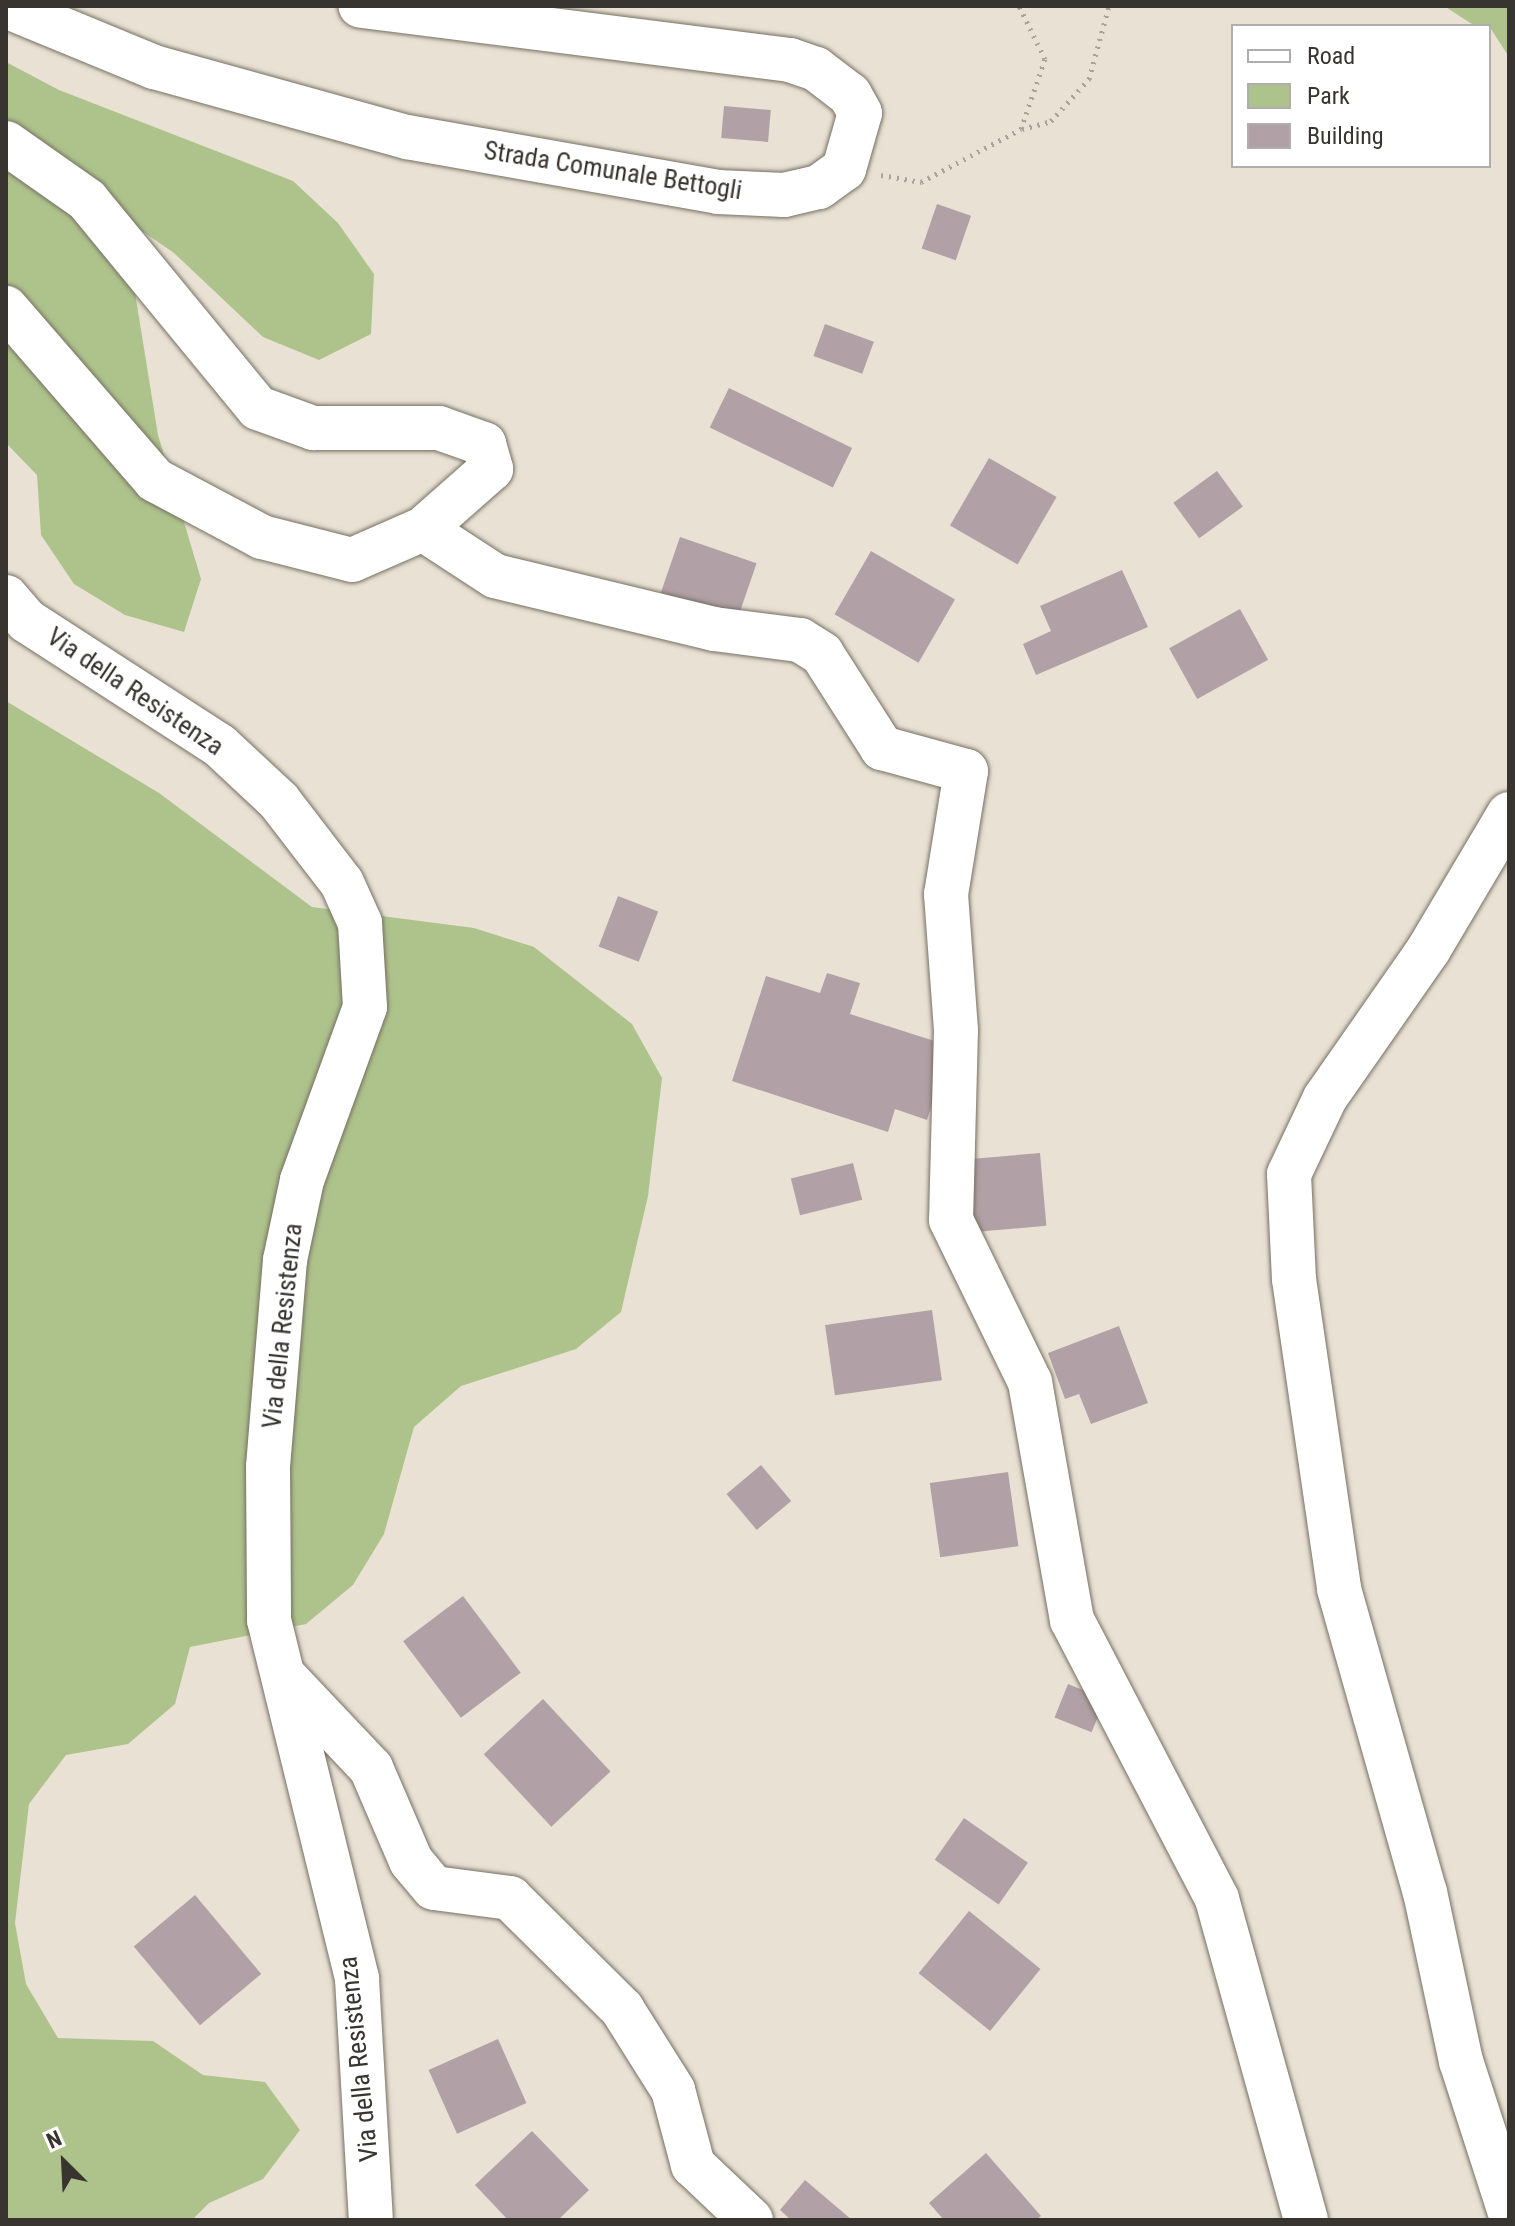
<!DOCTYPE html>
<html>
<head>
<meta charset="utf-8">
<style>
	body { margin:0 }
	#map { position:relative; width:1515px; height:2226px; overflow:hidden; background:#e9e2d4; font-family:"Roboto Condensed",sans-serif }
	div>[style] { position:absolute }
	.green>* { inset:0; background:#aec38c }
	.building>* { inset:0; background:#b1a0a6; transform-origin:0 0 }
	.path>* { height:5px; margin-top:-2.5px; transform-origin:0; background:repeating-linear-gradient(90deg,#a8a297 0 2px,transparent 0 8px) }
	.roads { filter:drop-shadow(0 0 2px #767063) drop-shadow(0 0 2px #767063) }
	.minor>* { height:44px; margin:-22px; padding:0 22px; transform-origin:22px; border-radius:22px; background:#fff }
	span { translate:-50% -50%; white-space:nowrap; text-align:center; line-height:1.15; -webkit-text-stroke:6px #fff; paint-order:stroke }
	.street-label { font-size:26px; color:#383530 }
	.frame { position:absolute; inset:0; border:8px solid #383530; pointer-events:none }
	.legend { position:absolute; left:1231px; top:24px; width:260px; height:144px; box-sizing:border-box; background:#fff; border:2px solid #afaeac; margin:0; padding:10px 14px; list-style:none; font-size:24px; color:#383530 }
	.legend li { display:flex; align-items:center; gap:16px; height:40px }
	.legend b { width:40px; border:2px solid #afaeac }
	.north { position:absolute; left:24px; top:2122px; width:80px; height:80px; -webkit-text-stroke:6px #fff; paint-order:stroke; rotate:336deg; font-size:22px; font-weight:700; line-height:32px; text-align:center; color:#383530 }
	.north::after { content:''; display:block; margin:auto; width:28px; height:36px; background:#383530; clip-path:polygon(50% 0,100% 100%,50% 72%,0 100%) }
</style>
</head>
<body>
<div id="map">
	<div class="green">
		<div style="clip-path:polygon(1444px 6px,1509px 6px,1509px 57px,1489px 26px,1475px 26px)"></div>
		<div style="clip-path:polygon(6px 62px,59px 90px,293px 181px,338px 223px,374px 274px,371px 334px,319px 360px,263px 337px,174px 253px,123px 218px,158px 435px,201px 579px,184px 632px,125px 615px,74px 584px,41px 535px,37px 475px,6px 443px)"></div>
		<div style="clip-path:polygon(6px 701px,159px 793px,312px 907px,474px 928px,534px 947px,632px 1024px,662px 1078px,648px 1196px,621px 1312px,576px 1349px,461px 1386px,414px 1427px,384px 1534px,353px 1585px,306px 1624px,190px 1647px,175px 1704px,128px 1744px,66px 1755px,29px 1804px,15px 1923px,26px 1984px,58px 2038px,153px 2041px,203px 2075px,265px 2082px,300px 2130px,263px 2179px,209px 2203px,192px 2220px,6px 2220px)"></div>
	</div>
	<div class="building">
		<div style="left:724px;top:106px;width:47px;height:32px;rotate:5deg"></div>
		<div style="left:937px;top:204px;width:36px;height:47px;rotate:19deg"></div>
		<div style="left:825px;top:324px;width:52px;height:34px;rotate:20deg"></div>
		<div style="left:729px;top:388px;width:137px;height:44px;rotate:26deg"></div>
		<div style="left:989px;top:458px;width:78px;height:78px;rotate:30deg"></div>
		<div style="left:1217px;top:471px;width:44px;height:54px;rotate:54deg"></div>
		<div style="left:680px;top:537px;width:81px;height:59px;rotate:19deg"></div>
		<div style="left:871px;top:551px;width:97px;height:73px;rotate:30deg"></div>
		<div style="clip-path:polygon(1122px 570px,1148px 627px,1036px 675px,1023px 644px,1051px 631px,1040px 606px)"></div>
		<div style="left:1240px;top:609px;width:58px;height:81px;rotate:61deg"></div>
		<div style="left:618px;top:896px;width:43px;height:54px;rotate:21deg"></div>
		<div style="clip-path:polygon(827px 973px,860px 983px,850px 1014px,950px 1046px,927px 1120px,895px 1109px,888px 1132px,732px 1081px,766px 976px,820px 993px)"></div>
		<div style="left:1040px;top:1153px;width:73px;height:72px;rotate:85deg"></div>
		<div style="left:853px;top:1163px;width:38px;height:64px;rotate:76deg"></div>
		<div style="left:932px;top:1310px;width:71px;height:108px;rotate:82deg"></div>
		<div style="clip-path:polygon(1119px 1326px,1148px 1403px,1091px 1424px,1079px 1394px,1065px 1399px,1048px 1353px)"></div>
		<div style="left:761px;top:1465px;width:47px;height:45px;rotate:50deg"></div>
		<div style="left:1008px;top:1472px;width:75px;height:79px;rotate:82deg"></div>
		<div style="left:463px;top:1596px;width:96px;height:75px;rotate:53deg"></div>
		<div style="left:1068px;top:1684px;width:40px;height:36px;rotate:22deg"></div>
		<div style="left:543px;top:1699px;width:99px;height:81px;rotate:47deg"></div>
		<div style="left:964px;top:1818px;width:78px;height:51px;rotate:35deg"></div>
		<div style="left:195px;top:1895px;width:103px;height:80px;rotate:50deg"></div>
		<div style="left:969px;top:1911px;width:92px;height:80px;rotate:39deg"></div>
		<div style="left:498px;top:2039px;width:70px;height:76px;rotate:66deg"></div>
		<div style="clip-path:polygon(532px 2131px,589px 2190px,558px 2220px,508px 2220px,475px 2185px)"></div>
		<div style="clip-path:polygon(986px 2153px,1041px 2216px,1036px 2220px,944px 2220px,929px 2203px)"></div>
		<div style="clip-path:polygon(805px 2180px,852px 2220px,791px 2220px,780px 2210px)"></div>
	</div>
	<div class="path">
		<div style="left:1022px;top:129px;width:30px;rotate:-15deg"></div>
		<div style="left:1051px;top:121px;width:57px;rotate:-47.9deg"></div>
		<div style="left:1089px;top:79px;width:76px;rotate:-74.7deg"></div>
		<div style="left:881px;top:175px;width:41px;rotate:9.9deg"></div>
		<div style="left:921px;top:182px;width:113px;rotate:-27.9deg"></div>
		<div style="left:1021px;top:129px;width:74px;rotate:-71.1deg"></div>
		<div style="left:1045px;top:59px;width:59px;rotate:-116.1deg"></div>
	</div>
	<div class="roads">
		<div class="minor">
			<div style="left:6px;top:6px;width:160px;rotate:22.4deg"></div>
			<div style="left:154px;top:67px;width:263px;rotate:15.5deg"></div>
			<div style="left:407px;top:137px;width:316px;rotate:10deg"></div>
			<div style="left:718px;top:192px;width:66px;rotate:2.6deg"></div>
			<div style="left:784px;top:195px;width:36px;rotate:-13deg"></div>
			<div style="left:819px;top:187px;width:31px;rotate:-36deg"></div>
			<div style="left:844px;top:169px;width:58px;rotate:-74.1deg"></div>
			<div style="left:860px;top:113px;width:21px;rotate:-119deg"></div>
			<div style="left:850px;top:95px;width:43px;rotate:-142.6deg"></div>
			<div style="left:816px;top:69px;width:28px;rotate:-161deg"></div>
			<div style="left:790px;top:60px;width:433px;rotate:-172.8deg"></div>
			<div style="left:6px;top:143px;width:99px;rotate:35.1deg"></div>
			<div style="left:87px;top:200px;width:269px;rotate:50.6deg"></div>
			<div style="left:258px;top:408px;width:59px;rotate:20deg"></div>
			<div style="left:313px;top:428px;width:126px"></div>
			<div style="left:439px;top:428px;width:48px;rotate:19.6deg"></div>
			<div style="left:484px;top:444px;width:26px;rotate:74deg"></div>
			<div style="left:491px;top:469px;width:91px;rotate:138.6deg"></div>
			<div style="left:423px;top:529px;width:77px;rotate:156.4deg"></div>
			<div style="left:352px;top:560px;width:93px;rotate:-165.7deg"></div>
			<div style="left:262px;top:537px;width:121px;rotate:-152deg"></div>
			<div style="left:155px;top:480px;width:228px;rotate:-130.9deg"></div>
			<div style="left:423px;top:529px;width:86px;rotate:33.1deg"></div>
			<div style="left:495px;top:576px;width:225px;rotate:13.6deg"></div>
			<div style="left:714px;top:629px;width:87px;rotate:7.3deg"></div>
			<div style="left:800px;top:640px;width:26px;rotate:32deg"></div>
			<div style="left:822px;top:654px;width:112px;rotate:57.4deg"></div>
			<div style="left:882px;top:748px;width:87px;rotate:15.3deg"></div>
			<div style="left:966px;top:771px;width:125px;rotate:99.2deg"></div>
			<div style="left:946px;top:894px;width:136px;rotate:85.8deg"></div>
			<div style="left:956px;top:1030px;width:190px;rotate:91.5deg"></div>
			<div style="left:951px;top:1220px;width:180px;rotate:64deg"></div>
			<div style="left:1030px;top:1382px;width:242px;rotate:80deg"></div>
			<div style="left:1072px;top:1620px;width:314px;rotate:62.5deg"></div>
			<div style="left:1217px;top:1899px;width:333px;rotate:74.5deg"></div>
			<div style="left:6px;top:597px;width:32px;rotate:49deg"></div>
			<div style="left:27px;top:621px;width:229px;rotate:32.9deg"></div>
			<div style="left:219px;top:745px;width:82px;rotate:43deg"></div>
			<div style="left:279px;top:801px;width:103px;rotate:52.5deg"></div>
			<div style="left:342px;top:883px;width:44px;rotate:65.8deg"></div>
			<div style="left:360px;top:923px;width:84px;rotate:86.6deg"></div>
			<div style="left:365px;top:1007px;width:184px;rotate:110deg"></div>
			<div style="left:302px;top:1180px;width:82px;rotate:102deg"></div>
			<div style="left:285px;top:1260px;width:208px;rotate:94.7deg"></div>
			<div style="left:268px;top:1467px;width:153px;rotate:89.6deg"></div>
			<div style="left:269px;top:1620px;width:370px;rotate:76.2deg"></div>
			<div style="left:357px;top:1979px;width:241px;rotate:86.7deg"></div>
			<div style="left:1509px;top:814px;width:157px;rotate:120.7deg"></div>
			<div style="left:1429px;top:949px;width:182px;rotate:124.9deg"></div>
			<div style="left:1325px;top:1098px;width:84px;rotate:115.3deg"></div>
			<div style="left:1289px;top:1174px;width:105px;rotate:87.3deg"></div>
			<div style="left:1294px;top:1279px;width:313px;rotate:81.7deg"></div>
			<div style="left:1339px;top:1589px;width:315px;rotate:74.2deg"></div>
			<div style="left:1425px;top:1892px;width:173px;rotate:78deg"></div>
			<div style="left:1461px;top:2061px;width:157px;rotate:72.1deg"></div>
			<div style="left:284px;top:1676px;width:127px;rotate:46.6deg"></div>
			<div style="left:371px;top:1768px;width:101px;rotate:66.7deg"></div>
			<div style="left:411px;top:1861px;width:35px;rotate:50deg"></div>
			<div style="left:434px;top:1888px;width:77px;rotate:7.5deg"></div>
			<div style="left:510px;top:1898px;width:158px;rotate:44.7deg"></div>
			<div style="left:622px;top:2009px;width:96px;rotate:57.8deg"></div>
			<div style="left:673px;top:2090px;width:78px;rotate:75.1deg"></div>
			<div style="left:693px;top:2165px;width:80px;rotate:43.5deg"></div>
		</div>
	</div>
	<div class="street-label">
		<span style="left:613px;top:171px;rotate:9deg">Strada Comunale Bettogli</span>
		<span style="left:135px;top:692px;rotate:34deg">Via della Resistenza</span>
		<span style="left:283px;top:1326px;rotate:-84deg">Via della Resistenza</span>
		<span style="left:359px;top:2059px;rotate:-96deg">Via della Resistenza</span>
	</div>
	<div class="frame"></div>
	<ul class="legend">
	<li><b style="height:10px;background:#fff"></b>Road</li>
	<li><b style="height:22px;background:#aec38c"></b>Park</li>
	<li><b style="height:22px;background:#b1a0a6"></b>Building</li>
	</ul>
	<div class="north">N</div>
</div>
</body>
</html>
